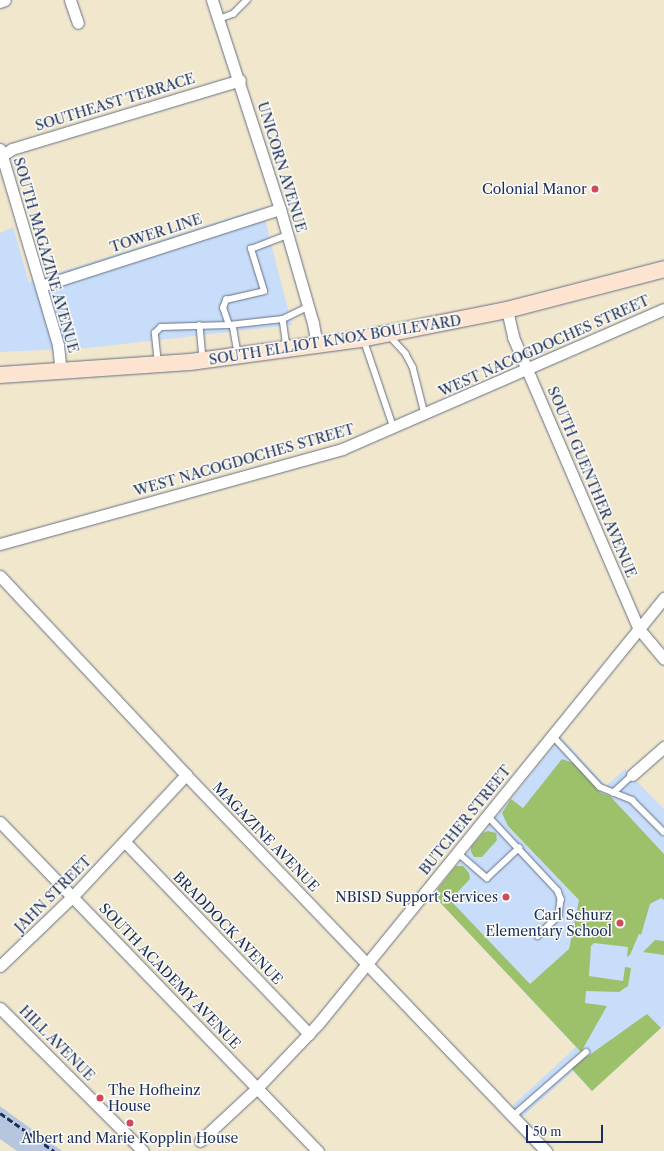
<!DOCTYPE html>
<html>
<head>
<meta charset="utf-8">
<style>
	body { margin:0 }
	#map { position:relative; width:664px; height:1151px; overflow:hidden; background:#f0e7cc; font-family:"Libre Caslon Text",serif }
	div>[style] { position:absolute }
	.built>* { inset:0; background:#c7ddf9 }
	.industrial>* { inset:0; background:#b5c6de }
	.green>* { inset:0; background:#9dc16b }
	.roads { filter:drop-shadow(0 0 1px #666f84) drop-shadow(0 0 1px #666f84) }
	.service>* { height:5.5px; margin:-2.75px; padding:0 2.75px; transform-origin:2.75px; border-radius:2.75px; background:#fff }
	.minor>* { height:11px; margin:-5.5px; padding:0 5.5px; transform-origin:5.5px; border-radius:5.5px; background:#fff }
	.secondary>* { height:16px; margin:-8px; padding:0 8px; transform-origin:8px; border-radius:8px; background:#fde4d1 }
	.rail>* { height:3px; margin-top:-1.5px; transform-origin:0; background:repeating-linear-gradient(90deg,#1b2f5e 0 6px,transparent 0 9px) }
	.dots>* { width:11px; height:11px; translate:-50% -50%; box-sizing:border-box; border:2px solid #fdfcf7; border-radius:50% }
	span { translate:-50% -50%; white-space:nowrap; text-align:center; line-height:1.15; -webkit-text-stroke:3px #fdfcf7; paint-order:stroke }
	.street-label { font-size:14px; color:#1b2f5e }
	.poi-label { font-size:14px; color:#1b2f5e }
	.right { translate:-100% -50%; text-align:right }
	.left { translate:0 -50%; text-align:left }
	.scale { position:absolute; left:526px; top:1125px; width:77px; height:18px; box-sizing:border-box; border:2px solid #1b2f5e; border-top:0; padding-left:5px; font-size:12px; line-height:14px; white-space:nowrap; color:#1b2f5e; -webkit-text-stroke:3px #fdfcf7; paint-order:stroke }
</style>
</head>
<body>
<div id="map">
	<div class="built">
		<div style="clip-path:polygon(262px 208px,292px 325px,87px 348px,0 352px,0 233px,13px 227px,29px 282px)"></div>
		<div style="clip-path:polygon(561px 737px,606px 786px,625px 769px,664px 809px,664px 1025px,592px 1091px,573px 1071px,522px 1117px,512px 1106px,576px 1047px,433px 895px)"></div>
	</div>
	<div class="industrial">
		<div style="clip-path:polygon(0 1106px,1px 1107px,62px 1151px,17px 1151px,0 1139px)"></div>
	</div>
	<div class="green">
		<div style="clip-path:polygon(562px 759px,573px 763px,601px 793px,610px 796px,664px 854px,664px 900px,661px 898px,650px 904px,641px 935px,639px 934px,630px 955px,627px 957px,628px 947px,594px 943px,591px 946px,589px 976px,623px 981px,625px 967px,631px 968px,628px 986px,619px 992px,586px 991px,585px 1003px,607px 1006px,581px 1052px,433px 895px,456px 866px,463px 866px,469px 873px,470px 879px,450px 900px,530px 984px,569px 949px,579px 900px,508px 826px,502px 813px,511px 799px,523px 808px)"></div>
		<div style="clip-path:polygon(488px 831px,496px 833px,497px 840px,482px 857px,474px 857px,471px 852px,471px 847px,483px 833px)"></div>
		<div style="clip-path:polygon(655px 940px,664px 941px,664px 955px,643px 952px)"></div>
		<div style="clip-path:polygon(647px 1014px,661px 1028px,592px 1091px,571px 1068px)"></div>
	</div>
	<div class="roads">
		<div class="service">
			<div style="left:219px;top:19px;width:15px;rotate:-20deg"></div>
			<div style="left:233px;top:14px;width:20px;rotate:-45deg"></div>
			<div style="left:283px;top:319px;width:28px;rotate:-26deg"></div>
			<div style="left:200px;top:325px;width:33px;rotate:85deg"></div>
			<div style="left:229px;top:325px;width:18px;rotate:-109deg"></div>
			<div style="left:223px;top:308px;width:9px;rotate:-69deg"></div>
			<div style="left:226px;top:300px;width:39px;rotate:-13deg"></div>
			<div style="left:264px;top:291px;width:44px;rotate:-107.2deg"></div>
			<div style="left:251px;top:249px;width:39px;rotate:-21deg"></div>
			<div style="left:233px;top:325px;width:29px;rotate:80deg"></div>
			<div style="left:389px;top:335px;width:25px;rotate:48deg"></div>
			<div style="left:406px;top:354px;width:15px;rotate:62deg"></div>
			<div style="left:413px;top:367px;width:49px;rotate:75.7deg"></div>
			<div style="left:364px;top:340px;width:93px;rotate:71.2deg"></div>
			<div style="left:158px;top:364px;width:31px;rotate:-96deg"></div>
			<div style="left:155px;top:333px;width:8px;rotate:-45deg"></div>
			<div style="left:161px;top:327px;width:68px;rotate:-1.7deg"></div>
			<div style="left:229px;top:325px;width:54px;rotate:-6.3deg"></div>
			<div style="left:283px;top:319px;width:28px;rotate:82deg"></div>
			<div style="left:553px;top:736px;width:69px;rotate:47.3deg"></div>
			<div style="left:600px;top:787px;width:35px;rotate:22deg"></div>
			<div style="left:632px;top:800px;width:45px;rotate:45deg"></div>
			<div style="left:613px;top:793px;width:26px;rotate:-43deg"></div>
			<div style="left:487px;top:815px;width:104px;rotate:46.9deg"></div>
			<div style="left:558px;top:891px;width:9px;rotate:69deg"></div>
			<div style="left:561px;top:899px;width:17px;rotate:97deg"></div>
			<div style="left:559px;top:916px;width:29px;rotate:136deg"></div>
			<div style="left:457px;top:852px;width:40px;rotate:41deg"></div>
			<div style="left:487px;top:878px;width:44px;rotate:-43.2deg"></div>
			<div style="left:513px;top:1116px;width:97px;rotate:-41.2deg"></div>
		</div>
		<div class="minor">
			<div style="left:70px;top:0;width:24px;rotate:71deg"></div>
			<div style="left:212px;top:0;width:220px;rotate:72deg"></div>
			<div style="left:280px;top:209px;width:119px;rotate:73.9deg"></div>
			<div style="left:313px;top:323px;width:22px;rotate:80deg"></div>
			<div style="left:0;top:2px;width:5px;rotate:-22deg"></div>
			<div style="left:0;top:149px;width:204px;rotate:73.5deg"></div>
			<div style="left:58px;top:345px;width:27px;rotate:84deg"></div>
			<div style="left:0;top:157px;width:14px;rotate:-34deg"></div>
			<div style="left:12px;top:149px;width:238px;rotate:-16.8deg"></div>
			<div style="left:41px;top:286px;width:251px;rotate:-17.9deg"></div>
			<div style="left:507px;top:310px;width:28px;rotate:77deg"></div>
			<div style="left:513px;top:337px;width:318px;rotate:66.7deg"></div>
			<div style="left:639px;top:629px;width:39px;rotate:50deg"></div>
			<div style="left:0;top:544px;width:355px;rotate:-15.5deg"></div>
			<div style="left:342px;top:449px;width:351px;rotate:-23.5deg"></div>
			<div style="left:0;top:576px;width:272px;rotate:46.9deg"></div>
			<div style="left:186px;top:775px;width:521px;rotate:46.25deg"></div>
			<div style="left:632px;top:775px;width:43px;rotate:-41.2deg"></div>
			<div style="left:0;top:822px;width:458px;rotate:46deg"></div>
			<div style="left:125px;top:842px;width:266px;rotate:46.2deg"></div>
			<div style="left:0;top:966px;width:101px;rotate:-43.8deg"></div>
			<div style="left:73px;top:896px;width:166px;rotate:-47deg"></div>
			<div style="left:0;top:1008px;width:202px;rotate:45deg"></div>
			<div style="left:200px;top:1141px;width:78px;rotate:-42.9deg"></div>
			<div style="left:257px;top:1088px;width:88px;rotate:-46.4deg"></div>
			<div style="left:318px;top:1024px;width:549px;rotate:-50.92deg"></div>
		</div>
		<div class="secondary">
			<div style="left:0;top:375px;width:190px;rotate:-3.9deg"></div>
			<div style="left:190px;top:362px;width:172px;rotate:-7.7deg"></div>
			<div style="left:360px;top:339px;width:150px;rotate:-11.2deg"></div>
			<div style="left:507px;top:310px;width:162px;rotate:-14.6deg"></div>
		</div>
	</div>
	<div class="rail">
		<div style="left:0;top:1113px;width:66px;rotate:35.1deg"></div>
	</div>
	<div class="dots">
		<div style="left:595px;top:189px;background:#d1495b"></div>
		<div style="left:506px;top:897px;background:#d1495b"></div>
		<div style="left:620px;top:923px;background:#d1495b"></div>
		<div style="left:100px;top:1098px;background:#d1495b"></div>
		<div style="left:130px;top:1123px;background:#d1495b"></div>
	</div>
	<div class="street-label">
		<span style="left:115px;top:102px;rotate:-17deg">SOUTHEAST TERRACE</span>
		<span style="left:282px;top:167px;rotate:73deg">UNICORN AVENUE</span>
		<span style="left:156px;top:233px;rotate:-18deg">TOWER LINE</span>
		<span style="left:46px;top:255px;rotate:74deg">SOUTH MAGAZINE AVENUE</span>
		<span style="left:335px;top:340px;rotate:-9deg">SOUTH ELLIOT KNOX BOULEVARD</span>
		<span style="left:544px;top:346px;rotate:-24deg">WEST NACOGDOCHES STREET</span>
		<span style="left:244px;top:460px;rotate:-16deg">WEST NACOGDOCHES STREET</span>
		<span style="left:592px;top:482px;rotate:67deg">SOUTH GUENTHER AVENUE</span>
		<span style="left:465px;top:820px;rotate:-51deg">BUTCHER STREET</span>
		<span style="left:266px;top:837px;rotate:46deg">MAGAZINE AVENUE</span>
		<span style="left:53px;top:894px;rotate:-45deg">JAHN STREET</span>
		<span style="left:228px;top:928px;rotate:46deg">BRADDOCK AVENUE</span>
		<span style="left:170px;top:976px;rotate:46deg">SOUTH ACADEMY AVENUE</span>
		<span style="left:57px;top:1043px;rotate:45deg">HILL AVENUE</span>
	</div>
	<div class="poi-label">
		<span class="right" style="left:587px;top:189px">Colonial Manor</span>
		<span class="right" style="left:498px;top:897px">NBISD Support Services</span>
		<span class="right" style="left:612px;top:923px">Carl Schurz<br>Elementary School</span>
		<span class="left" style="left:108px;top:1098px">The Hofheinz<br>House</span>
		<span style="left:130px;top:1138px">Albert and Marie Kopplin House</span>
	</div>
	<div class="scale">50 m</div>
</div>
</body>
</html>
